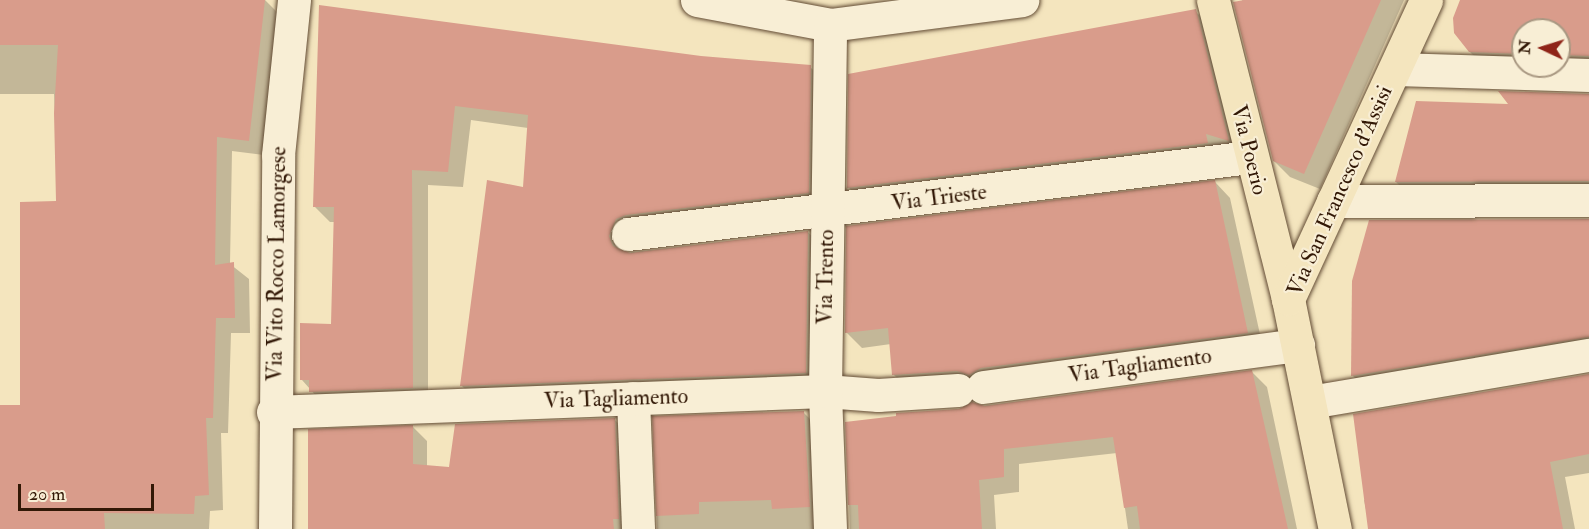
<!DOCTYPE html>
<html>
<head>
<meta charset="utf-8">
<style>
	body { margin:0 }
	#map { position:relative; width:1589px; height:529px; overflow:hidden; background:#f4e5be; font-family:"IM FELL Double Pica",serif }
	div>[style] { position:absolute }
	.shadow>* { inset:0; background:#0003 }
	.building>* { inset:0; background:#d99c8b }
	.roads { filter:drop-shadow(0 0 2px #624b34) drop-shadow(0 0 2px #624b34) }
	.minor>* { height:33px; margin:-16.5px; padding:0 16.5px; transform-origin:16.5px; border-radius:16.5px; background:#f8eed5 }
	.major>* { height:33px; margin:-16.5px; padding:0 16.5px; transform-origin:16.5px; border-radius:16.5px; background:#f4e5be }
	span { translate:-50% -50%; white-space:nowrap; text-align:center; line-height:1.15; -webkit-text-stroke:4.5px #f8eed5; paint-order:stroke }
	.street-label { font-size:22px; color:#321806 }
	.north { position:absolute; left:1511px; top:18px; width:60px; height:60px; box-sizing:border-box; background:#f8eed5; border:2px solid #a99882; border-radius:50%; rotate:274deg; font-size:16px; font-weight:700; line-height:24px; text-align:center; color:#321806 }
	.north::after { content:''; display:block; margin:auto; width:21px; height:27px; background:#8f2418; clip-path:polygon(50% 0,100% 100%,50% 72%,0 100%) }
	.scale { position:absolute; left:18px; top:484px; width:136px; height:27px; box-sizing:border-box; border:3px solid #321806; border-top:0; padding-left:8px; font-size:18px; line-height:21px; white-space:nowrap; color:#321806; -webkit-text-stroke:4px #f8eed5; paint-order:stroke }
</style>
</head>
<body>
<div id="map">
	<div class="shadow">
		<div style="clip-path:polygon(0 0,265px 0,280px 15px,264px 155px,232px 151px,230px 264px,249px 279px,250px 333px,231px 333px,228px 433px,221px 433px,223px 510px,210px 511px,209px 529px,0 529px,0 406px,22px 406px,58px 203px,54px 94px,0 94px)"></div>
		<div style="clip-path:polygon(1242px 0,1404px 0,1320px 189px,1290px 177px,1274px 161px)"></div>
		<div style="clip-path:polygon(evenodd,1462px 0,1589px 0,1589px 73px,1486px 68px,1470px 52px,1462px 0,1523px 30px,1559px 30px,1559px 66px,1523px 66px,1523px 30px)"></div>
		<div style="clip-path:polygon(320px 7px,700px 57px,810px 67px,826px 82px,824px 208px,626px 242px,625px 253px,808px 232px,823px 248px,821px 388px,477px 401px,462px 386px,524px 189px,528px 128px,471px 120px,463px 187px,428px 185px,428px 403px,326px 407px,302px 380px,332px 325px,335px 222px,330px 222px,315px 207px)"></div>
		<div style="clip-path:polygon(1195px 11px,1211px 27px,1244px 155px,864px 203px,848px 187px)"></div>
		<div style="clip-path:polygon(1589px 95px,1589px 196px,1412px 197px,1396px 182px)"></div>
		<div style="clip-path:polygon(1215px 182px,1230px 198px,1263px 348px,909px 390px,894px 375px,891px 344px,862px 348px,846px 332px)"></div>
		<div style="clip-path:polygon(1589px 220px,1589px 354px,1368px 391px,1352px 375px)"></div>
		<div style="clip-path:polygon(1252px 372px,1267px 387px,1297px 529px,1128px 529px,1117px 453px,1019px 464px,1019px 492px,994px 495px,996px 529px,850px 529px,846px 423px)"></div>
		<div style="clip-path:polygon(1589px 376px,1589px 473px,1565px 477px,1575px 529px,1370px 529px,1364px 500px)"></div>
		<div style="clip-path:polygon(803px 412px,819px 428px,825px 529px,657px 529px,654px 418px)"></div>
		<div style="clip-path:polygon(614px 419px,629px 434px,633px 529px,310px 529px,413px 427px,427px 441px,427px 467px,451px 468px)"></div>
	</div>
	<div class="building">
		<div style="clip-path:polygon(0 0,265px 0,249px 141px,217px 137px,215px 265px,234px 262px,235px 318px,216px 318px,213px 418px,206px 418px,209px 495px,195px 496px,194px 514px,104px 513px,105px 529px,0 529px,0 405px,20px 405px,20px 202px,56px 201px,54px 113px,58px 45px,0 45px)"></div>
		<div style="clip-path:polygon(1244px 0,1381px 0,1304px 174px,1273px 161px,1233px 2px)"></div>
		<div style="clip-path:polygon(1460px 0,1589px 0,1589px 56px,1559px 55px,1559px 30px,1523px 30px,1523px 54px,1469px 52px,1454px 33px,1453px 18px)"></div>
		<div style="clip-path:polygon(319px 5px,701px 56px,811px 65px,809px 193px,626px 215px,616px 219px,609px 236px,613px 246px,630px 253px,808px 231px,806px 373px,460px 386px,487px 180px,523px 187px,528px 115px,455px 106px,448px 172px,412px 170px,413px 388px,309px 392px,309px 380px,300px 380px,300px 323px,331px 324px,334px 207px,313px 207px)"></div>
		<div style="clip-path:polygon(1196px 9px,1229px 141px,1206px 134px,1208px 143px,847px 188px,848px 74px)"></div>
		<div style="clip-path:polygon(1498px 91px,1589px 94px,1589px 181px,1395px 182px,1416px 101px,1508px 104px)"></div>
		<div style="clip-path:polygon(1215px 180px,1248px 333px,981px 368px,969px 375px,957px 371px,892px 375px,888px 328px,845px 333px,846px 226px)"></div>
		<div style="clip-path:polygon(1589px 219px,1589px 337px,1351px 376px,1352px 281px,1369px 220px)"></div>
		<div style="clip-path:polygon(1252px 370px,1288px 529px,1140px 529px,1137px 506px,1124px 508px,1113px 437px,1004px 449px,1004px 477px,979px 480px,982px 529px,859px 529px,858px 505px,848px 505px,845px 422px,896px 416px,896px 413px,959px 409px,972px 402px,985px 406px)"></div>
		<div style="clip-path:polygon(1589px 374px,1589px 454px,1550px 462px,1563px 529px,1368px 529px,1353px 414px)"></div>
		<div style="clip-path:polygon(804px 411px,810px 507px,772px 509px,771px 500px,699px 502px,699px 514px,656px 516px,652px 416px)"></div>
		<div style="clip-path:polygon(615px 418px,619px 519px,613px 519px,614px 529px,308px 529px,308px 429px,413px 425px,413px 464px,449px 467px,455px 424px)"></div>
	</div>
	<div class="roads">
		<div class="minor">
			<div style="left:697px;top:0;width:135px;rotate:10.6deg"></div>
			<div style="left:830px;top:25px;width:194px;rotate:-7.4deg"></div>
			<div style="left:1396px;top:69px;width:193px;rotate:1.8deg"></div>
			<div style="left:1333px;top:201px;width:256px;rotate:-0.2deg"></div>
			<div style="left:628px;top:234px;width:627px;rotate:-7.06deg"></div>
			<div style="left:983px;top:387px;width:318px;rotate:-7.6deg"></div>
			<div style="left:633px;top:398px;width:131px;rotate:87.8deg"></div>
			<div style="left:1310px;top:402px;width:283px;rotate:-9.6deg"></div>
			<div style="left:273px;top:412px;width:552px;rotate:-2.18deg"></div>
			<div style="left:825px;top:391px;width:53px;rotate:4.3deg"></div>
			<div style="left:878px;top:395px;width:80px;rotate:-3.6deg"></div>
			<div style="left:275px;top:529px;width:374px;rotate:-89.5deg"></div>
			<div style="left:278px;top:155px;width:156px;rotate:-84.1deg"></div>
			<div style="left:830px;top:529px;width:138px;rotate:-92.1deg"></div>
			<div style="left:825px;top:391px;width:366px;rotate:-89.2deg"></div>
		</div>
		<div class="major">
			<div style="left:1213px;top:0;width:308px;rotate:75.9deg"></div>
			<div style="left:1288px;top:299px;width:235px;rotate:78.5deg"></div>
			<div style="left:1288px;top:299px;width:329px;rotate:-65.2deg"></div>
		</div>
	</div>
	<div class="street-label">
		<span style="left:1249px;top:150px;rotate:76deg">Via Poerio</span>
		<span style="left:1340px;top:191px;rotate:-66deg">Via San Francesco d'Assisi</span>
		<span style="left:939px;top:198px;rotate:-7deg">Via Trieste</span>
		<span style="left:277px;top:264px;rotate:-89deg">Via Vito Rocco Lamorgese</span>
		<span style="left:826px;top:277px;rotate:-89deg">Via Trento</span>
		<span style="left:1140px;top:366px;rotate:-8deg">Via Tagliamento</span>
		<span style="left:616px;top:399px;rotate:-2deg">Via Tagliamento</span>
	</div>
	<div class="north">N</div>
	<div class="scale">20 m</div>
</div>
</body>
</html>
